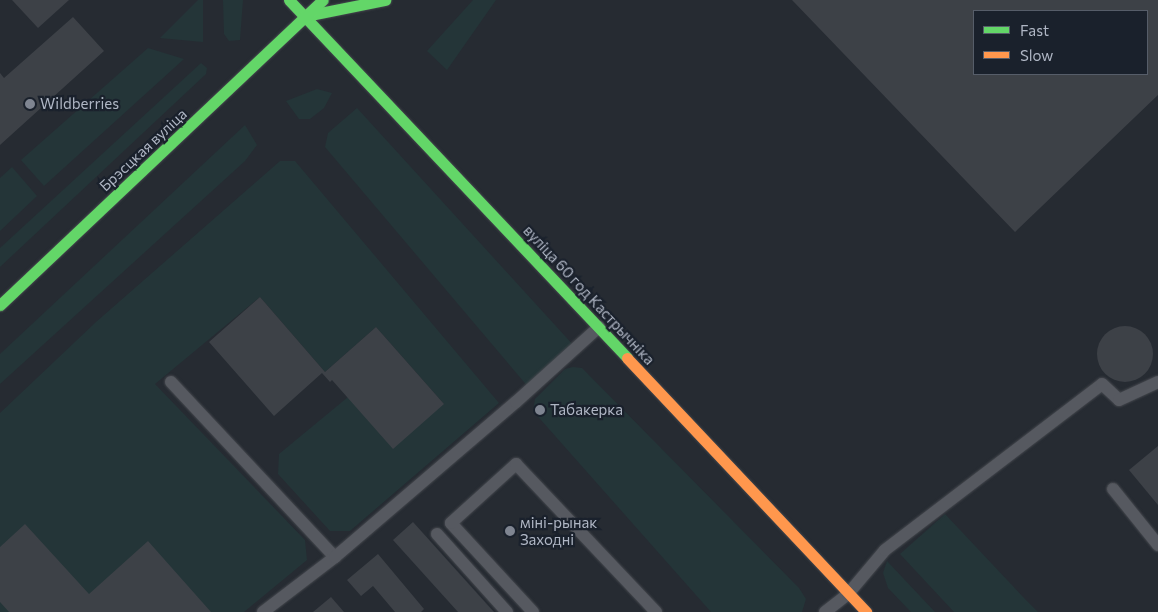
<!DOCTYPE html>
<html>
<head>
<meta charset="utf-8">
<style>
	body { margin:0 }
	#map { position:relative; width:1158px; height:612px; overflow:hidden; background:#262b32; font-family:Commissioner,sans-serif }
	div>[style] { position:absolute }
	.green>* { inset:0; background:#243538 }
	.building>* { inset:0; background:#3d4147 }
	.round { border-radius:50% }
	.roads { filter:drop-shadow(0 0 1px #44474d) drop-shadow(0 0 1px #44474d) }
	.lane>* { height:12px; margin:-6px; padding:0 6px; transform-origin:6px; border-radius:6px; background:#565960 }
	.fast>* { height:11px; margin:-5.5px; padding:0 5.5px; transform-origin:5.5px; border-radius:5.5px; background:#63d668 }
	.slow>* { height:11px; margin:-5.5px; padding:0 5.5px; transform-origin:5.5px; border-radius:5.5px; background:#ff974d }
	.dots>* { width:14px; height:14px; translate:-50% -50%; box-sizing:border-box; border:2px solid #1a212c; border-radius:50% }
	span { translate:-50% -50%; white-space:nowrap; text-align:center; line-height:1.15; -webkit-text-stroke:4.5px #1a212c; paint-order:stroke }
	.poi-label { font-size:15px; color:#afb6c4 }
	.left { translate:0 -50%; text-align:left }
	.street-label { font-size:15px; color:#afb6c4 }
	.legend { position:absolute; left:973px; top:10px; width:175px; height:65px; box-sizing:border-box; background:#1a212c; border:1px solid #565d69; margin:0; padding:6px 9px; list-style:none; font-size:15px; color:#afb6c4 }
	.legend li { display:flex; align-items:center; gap:10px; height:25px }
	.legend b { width:25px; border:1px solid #565d69 }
</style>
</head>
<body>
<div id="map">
	<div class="green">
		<div style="clip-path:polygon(198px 0,203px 0,203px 42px,160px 38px)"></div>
		<div style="clip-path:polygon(223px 0,243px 0,240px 40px,229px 41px,224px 34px)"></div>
		<div style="clip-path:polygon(473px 0,496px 0,447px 70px,427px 51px)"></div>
		<div style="clip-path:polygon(148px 48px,184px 59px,44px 186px,21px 160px)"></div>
		<div style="clip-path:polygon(201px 63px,207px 68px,206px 74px,0 267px,0 248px)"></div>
		<div style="clip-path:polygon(317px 89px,332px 93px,324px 108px,310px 119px,299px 119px,286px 101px)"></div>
		<div style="clip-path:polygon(357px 108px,575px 347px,529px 388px,325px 147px,328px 133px)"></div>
		<div style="clip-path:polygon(245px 125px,257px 145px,245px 161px,0 384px,0 354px)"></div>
		<div style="clip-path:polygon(280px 161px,295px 161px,499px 403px,350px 531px,330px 531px,278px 474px,279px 454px,348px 397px,444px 404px,376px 327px,325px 372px,260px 297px,155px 384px,305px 540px,307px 560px,244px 612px,0 612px,0 413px,96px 322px)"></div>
		<div style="clip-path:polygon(12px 167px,37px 196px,0 231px,0 178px)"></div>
		<div style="clip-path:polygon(573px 367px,582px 368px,799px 588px,806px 599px,802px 612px,711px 612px,533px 411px,535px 399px,565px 369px)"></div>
		<div style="clip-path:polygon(945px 514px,1025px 599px,1038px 612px,954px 612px,900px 554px)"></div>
		<div style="clip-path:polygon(887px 561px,935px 612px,911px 612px,888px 588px,883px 573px)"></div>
	</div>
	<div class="building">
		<div style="clip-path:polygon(12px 0,69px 0,38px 28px)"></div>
		<div style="clip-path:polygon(evenodd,792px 0,1158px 0,1158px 95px,1015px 232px,792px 0,974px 11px,1147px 11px,1147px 74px,974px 74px,974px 11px)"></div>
		<div style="clip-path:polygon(73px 17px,104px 51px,0 145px,0 73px,4px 78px)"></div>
		<div style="clip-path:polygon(260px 297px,325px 372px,376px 327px,444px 404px,393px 449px,332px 380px,330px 382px,322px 373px,274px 416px,209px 342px)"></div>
		<div class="round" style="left:1097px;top:326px;width:56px;height:56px"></div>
		<div style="clip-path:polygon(1158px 446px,1158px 505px,1129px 470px)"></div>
		<div style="clip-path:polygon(413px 522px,494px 612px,458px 612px,393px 540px)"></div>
		<div style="clip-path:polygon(25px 524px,89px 594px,148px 541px,211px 612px,9px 612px,0 602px,0 547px)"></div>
		<div style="clip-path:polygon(378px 554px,424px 609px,421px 612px,395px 612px,373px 586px,361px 596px,347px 580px)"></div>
		<div style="clip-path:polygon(331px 597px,344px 612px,313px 612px)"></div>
	</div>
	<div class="roads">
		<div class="lane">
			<div style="left:171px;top:382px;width:240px;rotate:46.9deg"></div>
			<div style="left:1113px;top:489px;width:72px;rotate:51.2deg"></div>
			<div style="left:437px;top:534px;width:105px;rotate:48.1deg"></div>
			<div style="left:263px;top:612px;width:91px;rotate:-37.4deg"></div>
			<div style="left:335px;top:557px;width:238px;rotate:-40.6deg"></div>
			<div style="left:516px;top:402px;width:112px;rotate:-42.1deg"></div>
			<div style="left:533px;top:612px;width:121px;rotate:-132.7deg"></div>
			<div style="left:451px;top:523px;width:88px;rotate:-42.2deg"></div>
			<div style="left:516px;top:464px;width:204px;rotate:46.6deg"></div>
			<div style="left:825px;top:612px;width:29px;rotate:-38deg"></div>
			<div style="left:848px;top:594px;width:57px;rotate:-49.9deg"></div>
			<div style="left:885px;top:550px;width:273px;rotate:-37.4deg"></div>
			<div style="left:1102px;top:384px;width:23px;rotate:43deg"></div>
			<div style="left:1119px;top:400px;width:43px;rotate:-24.8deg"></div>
		</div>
		<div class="fast">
			<div style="left:289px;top:0;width:492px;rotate:46.6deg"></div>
			<div style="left:305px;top:16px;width:82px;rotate:-11.3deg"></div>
			<div style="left:0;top:305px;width:444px;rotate:-43.4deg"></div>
		</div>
		<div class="slow">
			<div style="left:627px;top:358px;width:349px;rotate:46.7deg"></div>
		</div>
	</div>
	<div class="dots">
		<div style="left:30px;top:104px;background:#7f8591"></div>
		<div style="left:540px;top:410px;background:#7f8591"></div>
		<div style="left:510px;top:531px;background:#7f8591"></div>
	</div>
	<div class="poi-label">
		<span class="left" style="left:40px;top:104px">Wildberries</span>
		<span class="left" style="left:550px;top:410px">Табакерка</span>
		<span class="left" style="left:520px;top:531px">міні-рынак<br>Заходні</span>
	</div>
	<div class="street-label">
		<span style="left:143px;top:150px;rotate:-43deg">Брэсцкая вуліца</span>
		<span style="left:589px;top:295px;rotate:47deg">вуліца 60 год Кастрычніка</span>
	</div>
	<ul class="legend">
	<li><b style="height:6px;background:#63d668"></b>Fast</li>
	<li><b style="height:6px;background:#ff974d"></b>Slow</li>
	</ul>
</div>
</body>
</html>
